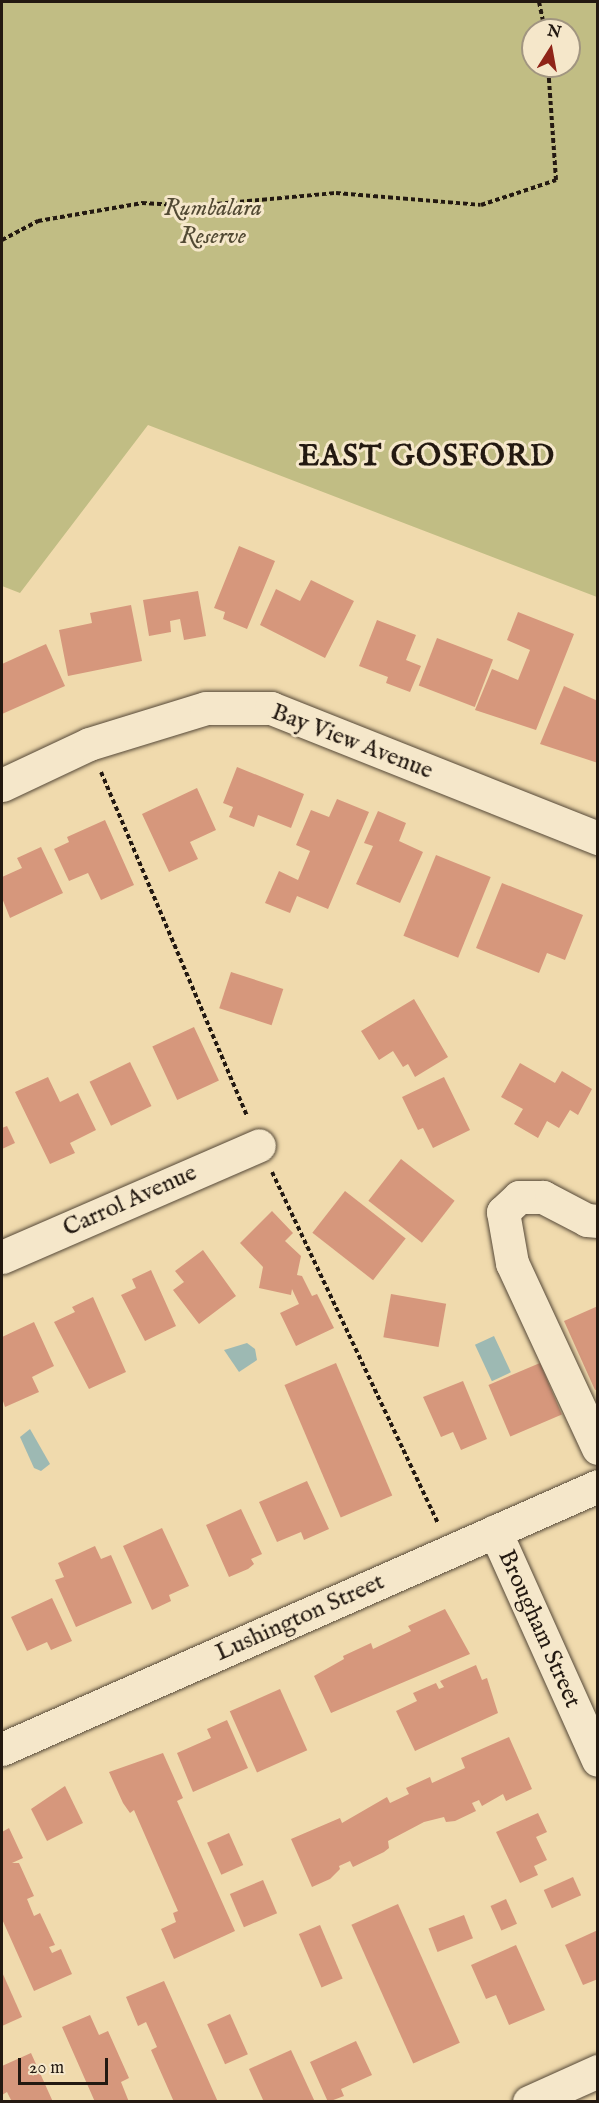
<!DOCTYPE html>
<html>
<head>
<meta charset="utf-8">
<style>
	body { margin:0 }
	#map { position:relative; width:599px; height:2103px; overflow:hidden; background:#f0daad; font-family:"IM FELL English",serif }
	div>[style] { position:absolute }
	.green>* { inset:0; background:#c1bd84 }
	.water>* { inset:0; background:#9db9b3; transform-origin:0 0 }
	.building>* { inset:0; background:#d6977c; transform-origin:0 0 }
	.path>* { height:4px; margin-top:-2px; transform-origin:0; background:repeating-linear-gradient(90deg,#231911 0 4.5px,transparent 0 7.5px) }
	.roads { filter:drop-shadow(0 0 2px #564938) drop-shadow(0 0 2px #564938) }
	.minor>* { height:33px; margin:-16.5px; padding:0 16.5px; transform-origin:16.5px; border-radius:16.5px; background:#f5e7ca }
	.tertiary>* { height:33px; margin:-16.5px; padding:0 16.5px; transform-origin:16.5px; border-radius:16.5px; background:#f5e7ca }
	span { translate:-50% -50%; white-space:nowrap; text-align:center; line-height:1.15; -webkit-text-stroke:6px #f5e7ca; paint-order:stroke }
	.park-label { font-size:24px; color:#524a34; font-style:italic }
	.street-label { font-size:24px; color:#231911 }
	.district-label { font-size:30px; color:#231911; font-weight:700; letter-spacing:1.5px }
	.frame { position:absolute; inset:0; border:3px solid #231911; pointer-events:none }
	.north { position:absolute; left:521px; top:18px; width:60px; height:60px; box-sizing:border-box; background:#f5e7ca; border:2px solid #a19580; border-radius:50%; rotate:11deg; font-size:16px; font-weight:700; line-height:24px; text-align:center; color:#231911 }
	.north::after { content:''; display:block; margin:auto; width:21px; height:27px; background:#8f2418; clip-path:polygon(50% 0,100% 100%,50% 72%,0 100%) }
	.scale { position:absolute; left:18px; top:2058px; width:90px; height:27px; box-sizing:border-box; border:3px solid #231911; border-top:0; padding-left:8px; font-size:18px; line-height:21px; white-space:nowrap; color:#231911; -webkit-text-stroke:4px #f5e7ca; paint-order:stroke }
</style>
</head>
<body>
<div id="map">
	<div class="green">
		<div style="clip-path:polygon(evenodd,2px 2px,597px 2px,597px 597px,148px 425px,20px 593px,2px 586px,2px 2px,533px 30px,569px 30px,569px 66px,533px 66px,533px 30px)"></div>
	</div>
	<div class="water">
		<div style="left:494px;top:1336px;width:40px;height:21px;rotate:65deg"></div>
		<div style="clip-path:polygon(247px 1343px,255px 1349px,257px 1360px,239px 1372px,224px 1350px)"></div>
		<div style="clip-path:polygon(30px 1429px,50px 1464px,41px 1471px,34px 1468px,20px 1437px)"></div>
	</div>
	<div class="building">
		<div style="clip-path:polygon(239px 546px,275px 561px,247px 629px,223px 619px,225px 612px,214px 608px)"></div>
		<div style="clip-path:polygon(311px 580px,354px 601px,325px 658px,260px 625px,276px 589px,300px 601px)"></div>
		<div style="clip-path:polygon(198px 591px,206px 636px,184px 640px,180px 619px,170px 621px,171px 632px,149px 636px,143px 600px)"></div>
		<div style="clip-path:polygon(131px 605px,142px 661px,68px 676px,59px 630px,92px 623px,90px 613px)"></div>
		<div style="clip-path:polygon(518px 612px,574px 634px,536px 730px,475px 710px,492px 669px,518px 680px,530px 650px,507px 640px)"></div>
		<div style="clip-path:polygon(377px 620px,416px 635px,406px 660px,421px 666px,410px 692px,386px 683px,388px 677px,359px 666px)"></div>
		<div style="left:437px;top:638px;width:60px;height:51px;rotate:21deg"></div>
		<div style="clip-path:polygon(46px 644px,65px 686px,2px 714px,2px 664px)"></div>
		<div style="clip-path:polygon(564px 686px,598px 701px,598px 763px,540px 744px)"></div>
		<div style="clip-path:polygon(237px 767px,304px 794px,291px 828px,258px 815px,254px 827px,229px 817px,233px 807px,223px 803px)"></div>
		<div style="clip-path:polygon(197px 788px,216px 830px,190px 842px,198px 859px,169px 872px,142px 814px)"></div>
		<div style="clip-path:polygon(337px 799px,369px 812px,328px 909px,297px 896px,290px 913px,265px 903px,279px 871px,298px 880px,310px 851px,296px 845px,311px 810px,329px 817px)"></div>
		<div style="clip-path:polygon(378px 811px,406px 823px,399px 841px,423px 852px,400px 903px,356px 884px,373px 846px,364px 843px)"></div>
		<div style="clip-path:polygon(105px 820px,134px 885px,101px 900px,88px 873px,69px 881px,54px 849px,69px 842px,67px 837px)"></div>
		<div style="clip-path:polygon(41px 847px,63px 893px,10px 918px,2px 898px,2px 877px,22px 868px,17px 858px)"></div>
		<div style="left:436px;top:855px;width:59px;height:87px;rotate:22deg"></div>
		<div style="clip-path:polygon(502px 883px,583px 915px,565px 960px,547px 953px,539px 973px,476px 948px)"></div>
		<div style="left:231px;top:972px;width:55px;height:38px;rotate:18deg"></div>
		<div style="clip-path:polygon(414px 999px,448px 1057px,415px 1077px,408px 1064px,403px 1067px,393px 1051px,379px 1060px,361px 1031px)"></div>
		<div style="left:194px;top:1027px;width:59px;height:46px;rotate:65deg"></div>
		<div style="left:130px;top:1062px;width:49px;height:45px;rotate:64deg"></div>
		<div style="clip-path:polygon(520px 1063px,555px 1083px,562px 1071px,592px 1089px,578px 1115px,570px 1110px,559px 1128px,547px 1121px,538px 1138px,514px 1124px,523px 1109px,501px 1097px)"></div>
		<div style="clip-path:polygon(48px 1077px,60px 1102px,78px 1093px,96px 1130px,70px 1143px,75px 1153px,50px 1164px,15px 1092px)"></div>
		<div style="clip-path:polygon(444px 1077px,470px 1130px,433px 1148px,423px 1128px,418px 1130px,402px 1097px)"></div>
		<div style="clip-path:polygon(7px 1126px,15px 1143px,2px 1149px,2px 1128px)"></div>
		<div style="left:401px;top:1159px;width:68px;height:53px;rotate:38deg"></div>
		<div style="left:345px;top:1191px;width:77px;height:53px;rotate:38deg"></div>
		<div style="clip-path:polygon(272px 1211px,293px 1233px,285px 1241px,301px 1256px,297px 1275px,302px 1276px,312px 1296px,317px 1294px,334px 1328px,296px 1346px,280px 1313px,299px 1304px,292px 1289px,291px 1295px,259px 1288px,263px 1267px,240px 1243px)"></div>
		<div style="clip-path:polygon(203px 1250px,236px 1296px,199px 1324px,173px 1290px,184px 1282px,175px 1271px)"></div>
		<div style="clip-path:polygon(151px 1270px,176px 1326px,145px 1341px,121px 1295px,136px 1288px,132px 1279px)"></div>
		<div style="left:391px;top:1294px;width:56px;height:44px;rotate:10deg"></div>
		<div style="clip-path:polygon(93px 1297px,126px 1372px,89px 1389px,54px 1322px,75px 1312px,72px 1307px)"></div>
		<div style="clip-path:polygon(598px 1306px,598px 1389px,595px 1390px,564px 1321px)"></div>
		<div style="clip-path:polygon(34px 1322px,54px 1366px,32px 1377px,39px 1392px,5px 1407px,2px 1398px,2px 1337px)"></div>
		<div style="left:336px;top:1363px;width:144px;height:56px;rotate:67deg"></div>
		<div style="left:540px;top:1363px;width:56px;height:56px;rotate:67deg"></div>
		<div style="clip-path:polygon(463px 1381px,487px 1439px,461px 1450px,453px 1432px,441px 1437px,423px 1397px)"></div>
		<div style="clip-path:polygon(307px 1481px,329px 1529px,304px 1540px,301px 1532px,277px 1542px,259px 1502px)"></div>
		<div style="clip-path:polygon(241px 1509px,262px 1554px,251px 1559px,254px 1564px,248px 1569px,229px 1577px,206px 1525px)"></div>
		<div style="clip-path:polygon(162px 1528px,189px 1586px,169px 1595px,171px 1601px,152px 1610px,123px 1546px)"></div>
		<div style="clip-path:polygon(95px 1546px,101px 1559px,111px 1555px,132px 1603px,76px 1627px,55px 1580px,64px 1577px,58px 1563px)"></div>
		<div style="clip-path:polygon(52px 1598px,72px 1641px,51px 1650px,47px 1642px,27px 1651px,11px 1617px)"></div>
		<div style="clip-path:polygon(445px 1609px,470px 1654px,331px 1713px,314px 1676px,344px 1659px,343px 1656px,371px 1643px,373px 1649px,411px 1631px,408px 1626px)"></div>
		<div style="clip-path:polygon(476px 1665px,482px 1680px,487px 1678px,498px 1713px,415px 1751px,396px 1711px,417px 1701px,413px 1693px,436px 1683px,439px 1689px,444px 1687px,440px 1681px)"></div>
		<div style="left:280px;top:1689px;width:67px;height:55px;rotate:66deg"></div>
		<div style="clip-path:polygon(227px 1720px,248px 1768px,193px 1792px,177px 1753px,211px 1738px,207px 1729px)"></div>
		<div style="clip-path:polygon(509px 1737px,532px 1789px,506px 1801px,503px 1794px,482px 1806px,479px 1800px,472px 1803px,476px 1811px,455px 1821px,446px 1822px,444px 1817px,424px 1822px,388px 1841px,389px 1848px,384px 1852px,353px 1867px,350px 1861px,339px 1866px,340px 1869px,330px 1879px,312px 1887px,291px 1839px,340px 1818px,342px 1823px,387px 1797px,390px 1803px,409px 1794px,406px 1788px,430px 1777px,432px 1783px,465px 1768px,461px 1758px)"></div>
		<div style="clip-path:polygon(163px 1753px,183px 1798px,177px 1801px,235px 1931px,174px 1959px,161px 1929px,176px 1922px,173px 1913px,178px 1911px,134px 1810px,130px 1813px,123px 1803px,109px 1772px)"></div>
		<div style="clip-path:polygon(65px 1786px,83px 1823px,47px 1841px,31px 1809px)"></div>
		<div style="clip-path:polygon(538px 1813px,547px 1832px,536px 1837px,547px 1860px,534px 1866px,538px 1875px,520px 1883px,496px 1832px)"></div>
		<div style="clip-path:polygon(9px 1828px,23px 1858px,12px 1863px,19px 1863px,34px 1896px,27px 1899px,34px 1916px,40px 1913px,55px 1945px,49px 1947px,52px 1953px,61px 1949px,72px 1974px,34px 1991px,2px 1919px,2px 1832px)"></div>
		<div style="left:229px;top:1833px;width:35px;height:24px;rotate:66deg"></div>
		<div style="left:573px;top:1877px;width:20px;height:32px;rotate:66deg"></div>
		<div style="left:263px;top:1880px;width:36px;height:36px;rotate:67deg"></div>
		<div style="left:506px;top:1899px;width:27px;height:17px;rotate:66deg"></div>
		<div style="left:398px;top:1904px;width:152px;height:51px;rotate:66deg"></div>
		<div style="left:464px;top:1915px;width:25px;height:38px;rotate:69deg"></div>
		<div style="left:320px;top:1925px;width:58px;height:23px;rotate:67deg"></div>
		<div style="clip-path:polygon(598px 1930px,598px 1979px,583px 1985px,565px 1945px)"></div>
		<div style="clip-path:polygon(516px 1945px,545px 2010px,509px 2025px,496px 1995px,486px 1999px,471px 1965px)"></div>
		<div style="clip-path:polygon(2px 1972px,22px 2017px,2px 2026px)"></div>
		<div style="clip-path:polygon(164px 1981px,218px 2102px,174px 2102px,151px 2050px,157px 2047px,146px 2022px,138px 2026px,126px 1997px)"></div>
		<div style="left:230px;top:2014px;width:44px;height:25px;rotate:66deg"></div>
		<div style="clip-path:polygon(90px 2015px,99px 2035px,108px 2031px,129px 2078px,121px 2082px,129px 2102px,95px 2102px,62px 2027px)"></div>
		<div style="clip-path:polygon(356px 2041px,372px 2075px,341px 2089px,344px 2096px,328px 2102px,310px 2062px)"></div>
		<div style="clip-path:polygon(291px 2050px,315px 2102px,264px 2102px,249px 2069px)"></div>
		<div style="clip-path:polygon(31px 2053px,53px 2102px,12px 2102px,7px 2092px,2px 2095px,2px 2066px)"></div>
	</div>
	<div class="path">
		<div style="left:539px;top:2px;width:29px;rotate:78deg"></div>
		<div style="left:2px;top:240px;width:41px;rotate:-27.8deg"></div>
		<div style="left:38px;top:221px;width:106px;rotate:-9.8deg"></div>
		<div style="left:142px;top:203px;width:53px;rotate:3.2deg"></div>
		<div style="left:195px;top:206px;width:142px;rotate:-5.3deg"></div>
		<div style="left:336px;top:193px;width:145px;rotate:4.7deg"></div>
		<div style="left:481px;top:205px;width:79px;rotate:-18.4deg"></div>
		<div style="left:556px;top:180px;width:114px;rotate:-94deg"></div>
		<div style="left:101px;top:772px;width:374px;rotate:67deg"></div>
		<div style="left:272px;top:1172px;width:388px;rotate:64.7deg"></div>
	</div>
	<div class="roads">
		<div class="minor">
			<div style="left:2px;top:785px;width:96px;rotate:-25.2deg"></div>
			<div style="left:89px;top:744px;width:122px;rotate:-17.1deg"></div>
			<div style="left:206px;top:708px;width:65px"></div>
			<div style="left:271px;top:708px;width:352px;rotate:21.7deg"></div>
			<div style="left:598px;top:1221px;width:11px;rotate:-175deg"></div>
			<div style="left:587px;top:1220px;width:50px;rotate:-152.4deg"></div>
			<div style="left:543px;top:1197px;width:24px;rotate:180deg"></div>
			<div style="left:519px;top:1197px;width:22px;rotate:137deg"></div>
			<div style="left:503px;top:1212px;width:52px;rotate:80deg"></div>
			<div style="left:512px;top:1263px;width:204px;rotate:65.1deg"></div>
			<div style="left:2px;top:1257px;width:280px;rotate:-23.5deg"></div>
			<div style="left:495px;top:1531px;width:251px;rotate:65.8deg"></div>
			<div style="left:2px;top:1749px;width:651px;rotate:-23.81deg"></div>
		</div>
		<div class="tertiary">
			<div style="left:529px;top:2102px;width:76px;rotate:-24.2deg"></div>
		</div>
	</div>
	<div class="park-label">
		<span style="left:213px;top:223px">Rumbalara<br>Reserve</span>
	</div>
	<div class="street-label">
		<span style="left:352px;top:742px;rotate:21deg">Bay View Avenue</span>
		<span style="left:130px;top:1201px;rotate:-24deg">Carrol Avenue</span>
		<span style="left:300px;top:1618px;rotate:-24deg">Lushington Street</span>
		<span style="left:539px;top:1629px;rotate:66deg">Brougham Street</span>
	</div>
	<div class="district-label">
		<span style="left:427px;top:457px">EAST GOSFORD</span>
	</div>
	<div class="frame"></div>
	<div class="north">N</div>
	<div class="scale">20 m</div>
</div>
</body>
</html>
